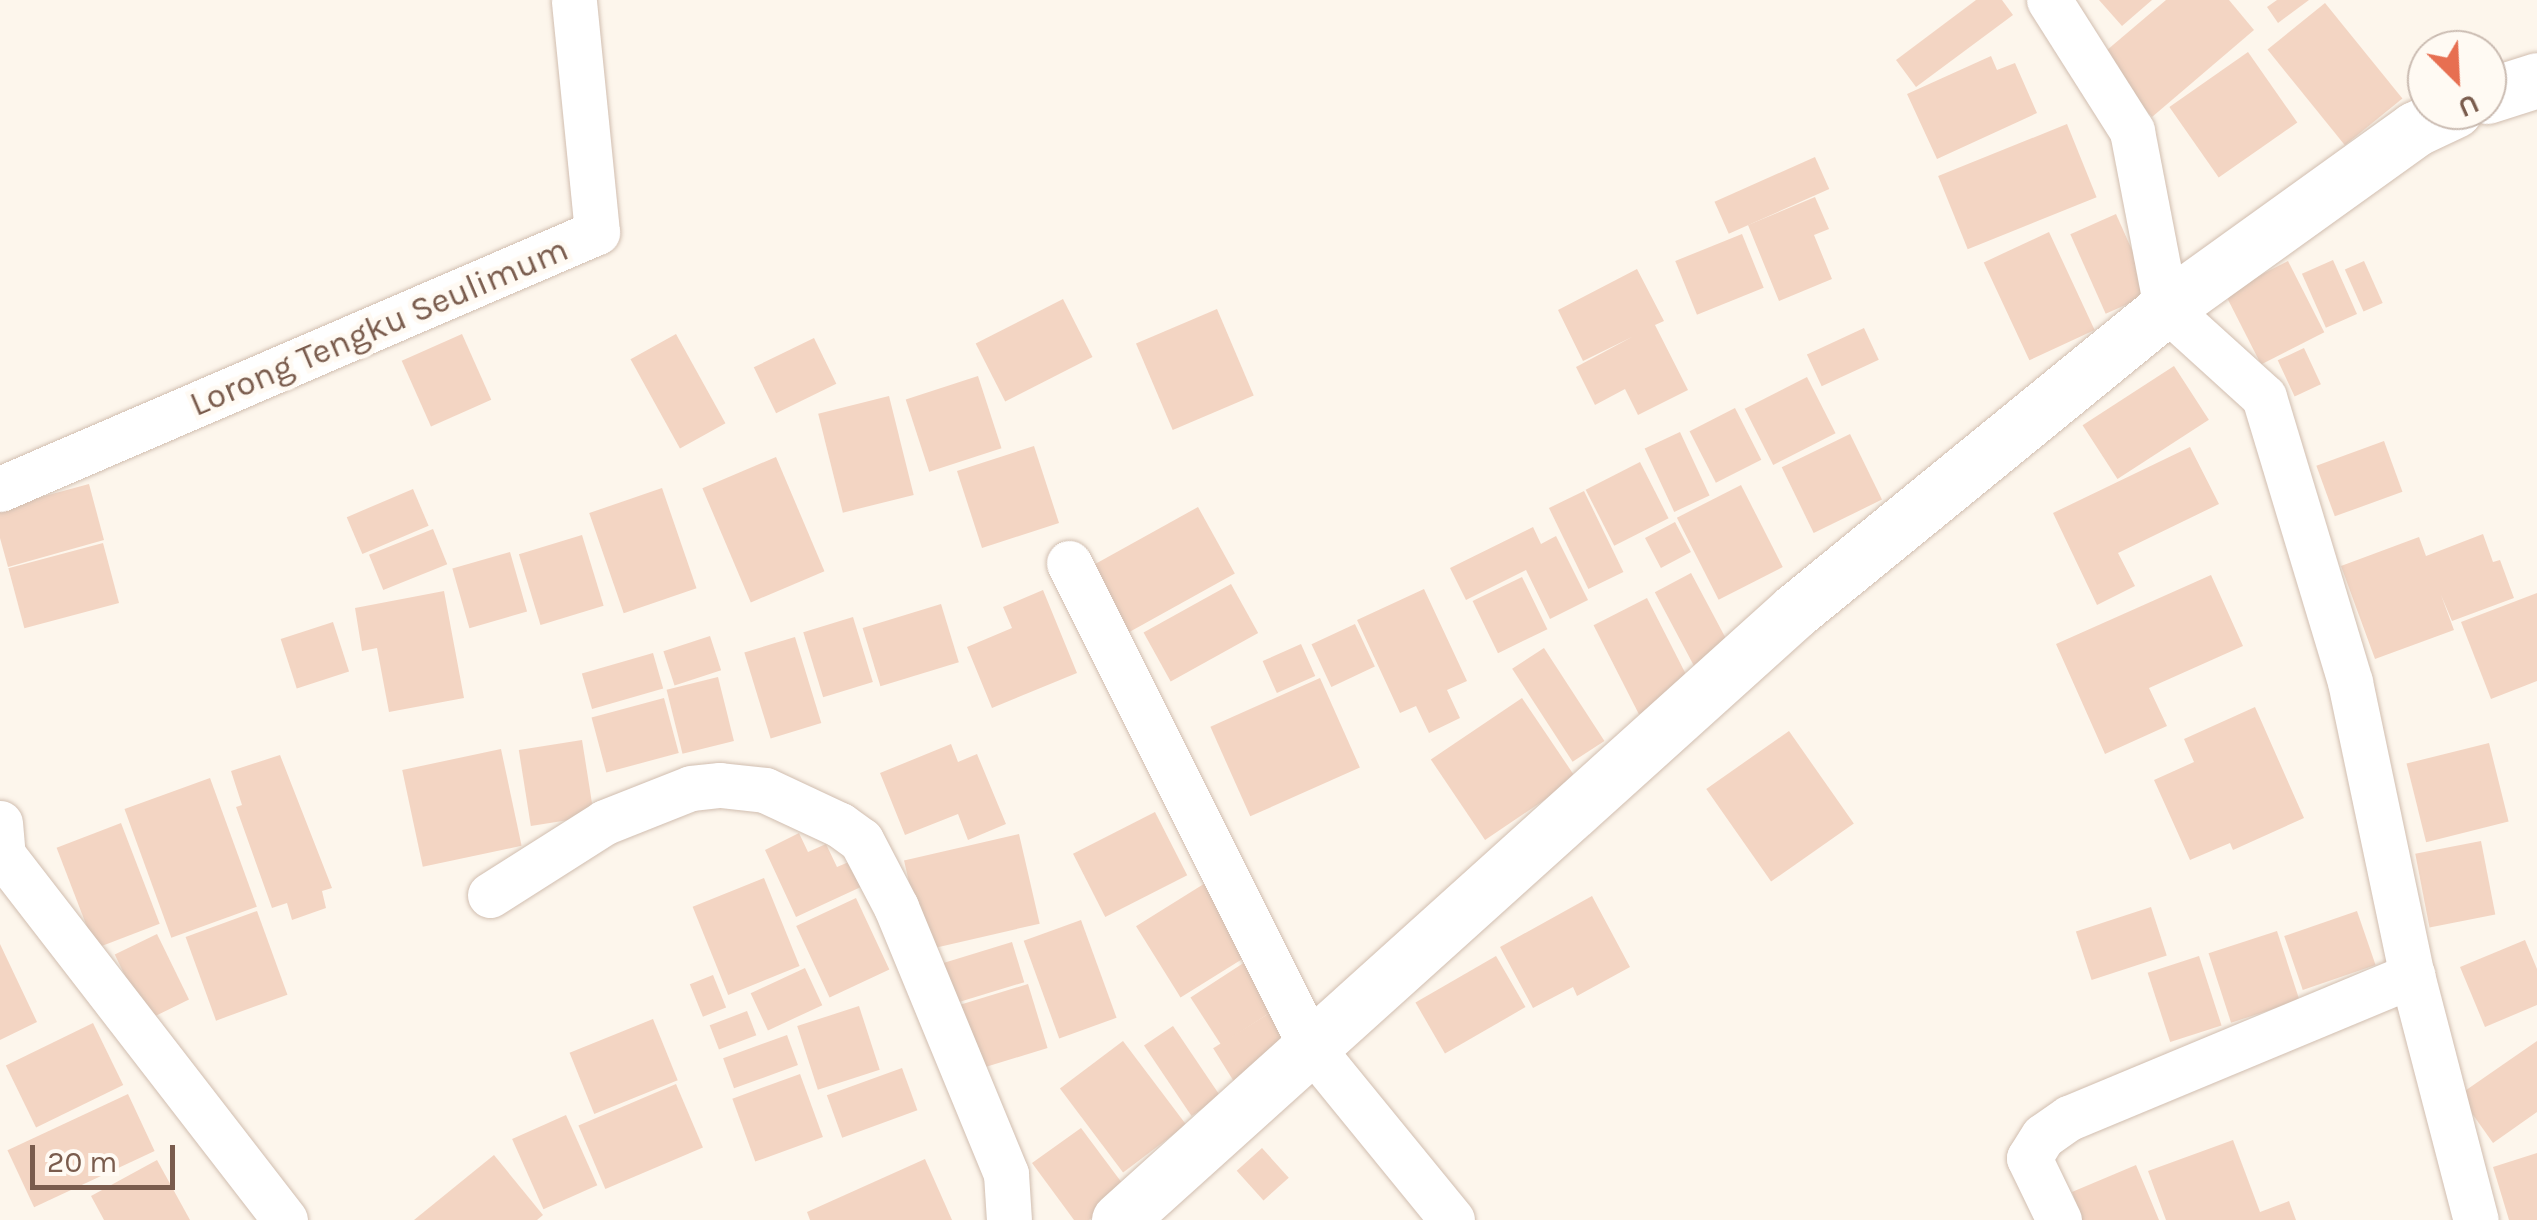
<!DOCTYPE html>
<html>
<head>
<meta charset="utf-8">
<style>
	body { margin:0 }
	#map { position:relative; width:2537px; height:1220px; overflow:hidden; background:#fdf6ec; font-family:Karla,sans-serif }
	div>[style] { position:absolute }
	.building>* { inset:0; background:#f3d5c3; transform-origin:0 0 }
	.roads { filter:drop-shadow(0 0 2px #d1beb0) drop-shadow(0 0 2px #d1beb0) }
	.street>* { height:45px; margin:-22.5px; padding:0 22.5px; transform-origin:22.5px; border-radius:22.5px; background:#fff }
	.secondary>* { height:55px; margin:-27.5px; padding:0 27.5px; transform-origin:27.5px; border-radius:27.5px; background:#fff }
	span { translate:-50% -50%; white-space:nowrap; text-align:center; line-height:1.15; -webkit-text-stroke:9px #fffaf3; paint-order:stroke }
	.street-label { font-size:35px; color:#7a5c4d }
	.north { position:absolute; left:2407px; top:30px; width:100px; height:100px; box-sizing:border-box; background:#fffaf3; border:2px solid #cabbb1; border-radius:50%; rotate:156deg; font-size:28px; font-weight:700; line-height:40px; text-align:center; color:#7a5c4d }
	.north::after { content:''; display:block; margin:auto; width:35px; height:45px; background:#e76f51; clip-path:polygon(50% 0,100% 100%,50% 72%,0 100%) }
	.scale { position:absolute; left:30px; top:1145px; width:145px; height:45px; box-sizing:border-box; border:5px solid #7a5c4d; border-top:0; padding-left:12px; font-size:30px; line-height:35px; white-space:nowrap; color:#7a5c4d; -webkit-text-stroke:8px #fffaf3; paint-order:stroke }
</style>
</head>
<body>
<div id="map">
	<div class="building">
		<div style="clip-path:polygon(1976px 0,2002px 0,2013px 15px,1916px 87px,1896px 60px)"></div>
		<div style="clip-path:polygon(2099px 0,2152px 0,2122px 26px)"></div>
		<div style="clip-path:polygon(2166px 0,2229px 0,2254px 30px,2152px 117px,2100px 56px)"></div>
		<div style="clip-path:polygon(2277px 0,2309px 0,2278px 23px,2267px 7px)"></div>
		<div style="left:2325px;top:3px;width:123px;height:74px;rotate:51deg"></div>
		<div style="left:2248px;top:52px;width:86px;height:96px;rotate:55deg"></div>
		<div style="clip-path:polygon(1991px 56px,1997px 70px,2015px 63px,2037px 113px,1937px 159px,1907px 94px)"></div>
		<div style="left:2067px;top:124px;width:79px;height:139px;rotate:68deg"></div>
		<div style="left:1815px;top:157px;width:35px;height:110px;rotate:66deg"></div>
		<div style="clip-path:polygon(1815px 197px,1829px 229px,1814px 235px,1832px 279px,1779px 301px,1748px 225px)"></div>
		<div style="left:2116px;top:214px;width:87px;height:50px;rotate:66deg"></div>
		<div style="left:2049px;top:232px;width:108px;height:72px;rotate:65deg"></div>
		<div style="left:1742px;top:234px;width:58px;height:72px;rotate:68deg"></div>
		<div style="left:2333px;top:260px;width:59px;height:34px;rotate:66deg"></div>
		<div style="left:2288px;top:261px;width:80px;height:71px;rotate:63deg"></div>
		<div style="left:2364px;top:261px;width:46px;height:21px;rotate:66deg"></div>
		<div style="clip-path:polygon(1637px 269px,1664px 321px,1655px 325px,1688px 390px,1638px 415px,1625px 389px,1595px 405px,1576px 367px,1632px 337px,1583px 361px,1558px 310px)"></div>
		<div style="left:1063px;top:299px;width:65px;height:98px;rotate:63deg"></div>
		<div style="left:1217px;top:309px;width:94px;height:88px;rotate:67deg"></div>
		<div style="left:1864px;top:328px;width:35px;height:63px;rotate:65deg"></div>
		<div style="left:462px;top:334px;width:72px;height:66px;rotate:66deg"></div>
		<div style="left:676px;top:334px;width:102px;height:52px;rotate:61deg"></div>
		<div style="left:814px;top:338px;width:51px;height:67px;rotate:64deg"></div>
		<div style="left:2304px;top:348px;width:40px;height:29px;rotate:65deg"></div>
		<div style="left:2174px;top:366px;width:64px;height:109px;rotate:57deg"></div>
		<div style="left:978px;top:376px;width:76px;height:76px;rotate:72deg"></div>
		<div style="left:1807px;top:377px;width:63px;height:70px;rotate:63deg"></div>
		<div style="left:889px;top:396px;width:102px;height:73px;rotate:76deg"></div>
		<div style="left:1735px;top:408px;width:58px;height:51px;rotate:63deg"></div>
		<div style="left:1680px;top:432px;width:70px;height:39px;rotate:65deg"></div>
		<div style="left:1850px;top:434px;width:73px;height:76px;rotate:64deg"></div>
		<div style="left:2384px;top:441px;width:54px;height:72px;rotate:70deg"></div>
		<div style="left:1034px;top:446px;width:81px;height:81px;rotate:72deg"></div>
		<div style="clip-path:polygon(2190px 447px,2219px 504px,2118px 553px,2135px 586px,2097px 605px,2053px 513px)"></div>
		<div style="left:776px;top:457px;width:124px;height:80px;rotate:67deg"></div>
		<div style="left:1640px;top:462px;width:63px;height:61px;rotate:63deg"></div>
		<div style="clip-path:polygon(89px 484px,104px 540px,8px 567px,0 538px,0 508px)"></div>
		<div style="left:1741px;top:485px;width:92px;height:72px;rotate:63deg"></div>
		<div style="left:662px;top:488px;width:106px;height:77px;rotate:71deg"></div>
		<div style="left:413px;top:489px;width:40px;height:72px;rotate:67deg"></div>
		<div style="left:1584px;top:491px;width:90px;height:39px;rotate:64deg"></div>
		<div style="left:1198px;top:507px;width:76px;height:134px;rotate:61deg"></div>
		<div style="left:1675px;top:522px;width:34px;height:34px;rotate:62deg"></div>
		<div style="clip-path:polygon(1533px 527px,1541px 544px,1556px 536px,1588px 600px,1550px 619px,1526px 570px,1466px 600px,1450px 568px)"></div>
		<div style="left:433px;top:529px;width:38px;height:69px;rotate:68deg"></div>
		<div style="clip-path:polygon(2483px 534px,2493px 562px,2500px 560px,2514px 598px,2452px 621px,2441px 595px,2454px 630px,2375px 659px,2341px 566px,2419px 537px,2426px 556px)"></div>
		<div style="left:582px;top:535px;width:74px;height:66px;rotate:73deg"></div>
		<div style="left:103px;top:543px;width:62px;height:98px;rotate:75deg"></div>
		<div style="left:510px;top:552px;width:62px;height:60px;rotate:74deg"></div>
		<div style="left:1691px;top:573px;width:93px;height:41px;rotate:62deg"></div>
		<div style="clip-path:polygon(2211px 575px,2243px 646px,2149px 688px,2167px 726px,2105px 754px,2056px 644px)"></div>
		<div style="left:1522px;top:577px;width:58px;height:55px;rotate:64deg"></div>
		<div style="left:1231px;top:584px;width:56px;height:100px;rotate:61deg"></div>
		<div style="clip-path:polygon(1424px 589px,1467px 681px,1447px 690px,1460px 718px,1429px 733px,1416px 706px,1400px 713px,1357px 620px)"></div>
		<div style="clip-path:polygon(1043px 590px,1077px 673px,992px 708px,967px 647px,1012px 628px,1003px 607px)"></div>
		<div style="clip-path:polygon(444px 591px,464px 698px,389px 712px,377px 648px,362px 651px,355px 608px)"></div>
		<div style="clip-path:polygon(2537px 593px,2537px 681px,2491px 699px,2461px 622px)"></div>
		<div style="left:1647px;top:598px;width:100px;height:60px;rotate:63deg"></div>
		<div style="left:941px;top:604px;width:61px;height:82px;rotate:73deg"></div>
		<div style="left:853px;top:617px;width:68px;height:52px;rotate:73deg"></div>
		<div style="left:333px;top:622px;width:52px;height:55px;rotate:72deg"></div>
		<div style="left:1355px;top:624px;width:47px;height:48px;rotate:65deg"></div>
		<div style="left:710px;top:636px;width:36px;height:49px;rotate:72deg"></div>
		<div style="left:795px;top:637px;width:90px;height:53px;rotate:73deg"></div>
		<div style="left:1301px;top:644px;width:35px;height:42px;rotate:66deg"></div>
		<div style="left:1544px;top:648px;width:111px;height:38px;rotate:57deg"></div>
		<div style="left:653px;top:653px;width:37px;height:74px;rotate:74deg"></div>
		<div style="left:718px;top:677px;width:66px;height:53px;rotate:76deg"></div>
		<div style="left:1320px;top:678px;width:98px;height:120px;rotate:66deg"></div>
		<div style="left:664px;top:698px;width:57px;height:75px;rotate:75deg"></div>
		<div style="left:1522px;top:698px;width:97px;height:110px;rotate:56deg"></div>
		<div style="clip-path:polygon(2255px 707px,2304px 818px,2233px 850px,2230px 843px,2190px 860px,2154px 780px,2194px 762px,2184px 739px)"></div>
		<div style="left:1789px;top:731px;width:113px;height:101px;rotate:55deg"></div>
		<div style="left:582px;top:740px;width:77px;height:64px;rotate:81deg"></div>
		<div style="left:2489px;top:743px;width:81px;height:85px;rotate:76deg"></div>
		<div style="clip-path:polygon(951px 744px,958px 762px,977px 754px,1006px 824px,968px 840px,958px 814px,905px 835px,880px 773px)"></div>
		<div style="left:501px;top:749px;width:99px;height:101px;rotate:78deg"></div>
		<div style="clip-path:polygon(280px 755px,332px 888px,322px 891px,326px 908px,292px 920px,287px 903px,272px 908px,236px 807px,242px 805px,231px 771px)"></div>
		<div style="left:210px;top:778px;width:137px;height:91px;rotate:70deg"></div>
		<div style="left:1155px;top:812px;width:71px;height:92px;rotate:63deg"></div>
		<div style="left:121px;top:823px;width:108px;height:69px;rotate:69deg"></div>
		<div style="clip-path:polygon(799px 833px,808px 852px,826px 844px,837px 867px,851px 861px,863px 886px,796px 917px,765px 850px)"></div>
		<div style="left:1019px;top:834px;width:92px;height:118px;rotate:77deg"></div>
		<div style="left:2481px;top:841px;width:75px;height:67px;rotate:79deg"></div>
		<div style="left:1231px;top:867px;width:84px;height:112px;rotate:58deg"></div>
		<div style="left:764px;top:878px;width:95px;height:77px;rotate:68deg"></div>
		<div style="clip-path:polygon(1592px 896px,1630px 967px,1577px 996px,1573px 987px,1533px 1008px,1500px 947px)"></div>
		<div style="left:856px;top:898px;width:79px;height:66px;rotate:65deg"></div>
		<div style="left:2151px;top:907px;width:51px;height:79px;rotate:72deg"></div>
		<div style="left:257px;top:911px;width:89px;height:76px;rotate:70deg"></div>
		<div style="left:2357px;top:911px;width:57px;height:77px;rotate:71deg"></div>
		<div style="left:1081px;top:920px;width:104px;height:61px;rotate:70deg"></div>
		<div style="left:2277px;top:931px;width:73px;height:72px;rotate:72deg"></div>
		<div style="left:157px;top:934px;width:73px;height:47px;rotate:64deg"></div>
		<div style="clip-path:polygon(2525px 940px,2537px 969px,2537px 1005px,2485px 1027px,2460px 967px)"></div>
		<div style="left:1012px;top:942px;width:42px;height:87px;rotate:73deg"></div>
		<div style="left:1276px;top:942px;width:56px;height:102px;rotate:57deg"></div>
		<div style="clip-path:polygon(0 944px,37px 1022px,0 1040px)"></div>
		<div style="left:1496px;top:956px;width:59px;height:93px;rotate:60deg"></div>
		<div style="left:2199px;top:956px;width:73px;height:54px;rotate:72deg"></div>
		<div style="left:805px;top:968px;width:41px;height:60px;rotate:65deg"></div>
		<div style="left:713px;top:975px;width:35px;height:25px;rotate:68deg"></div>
		<div style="left:1028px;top:984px;width:67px;height:70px;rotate:73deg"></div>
		<div style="left:1292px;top:999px;width:46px;height:93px;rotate:58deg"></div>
		<div style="left:859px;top:1006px;width:67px;height:65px;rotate:72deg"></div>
		<div style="left:747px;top:1011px;width:26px;height:40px;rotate:69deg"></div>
		<div style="left:653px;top:1019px;width:66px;height:90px;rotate:68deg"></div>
		<div style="left:93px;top:1023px;width:69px;height:97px;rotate:64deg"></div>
		<div style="left:1173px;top:1026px;width:85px;height:35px;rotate:56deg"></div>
		<div style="left:787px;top:1035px;width:32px;height:68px;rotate:70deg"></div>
		<div style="left:1123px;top:1041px;width:105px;height:79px;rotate:53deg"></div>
		<div style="clip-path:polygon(2537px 1041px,2537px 1112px,2493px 1143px,2459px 1095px)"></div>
		<div style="left:902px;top:1068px;width:45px;height:80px;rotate:70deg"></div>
		<div style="left:800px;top:1074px;width:67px;height:72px;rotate:70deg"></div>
		<div style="left:676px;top:1084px;width:69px;height:106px;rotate:67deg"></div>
		<div style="left:128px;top:1094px;width:63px;height:133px;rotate:65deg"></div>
		<div style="left:566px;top:1115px;width:77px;height:59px;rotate:66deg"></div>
		<div style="clip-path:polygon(1081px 1128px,1128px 1191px,1089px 1220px,1074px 1220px,1032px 1163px)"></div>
		<div style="clip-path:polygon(2233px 1140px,2260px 1212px,2289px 1201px,2296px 1220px,2166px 1220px,2148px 1171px)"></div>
		<div style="left:1262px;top:1148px;width:40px;height:34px;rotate:48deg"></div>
		<div style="clip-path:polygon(2537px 1153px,2537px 1220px,2509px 1220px,2493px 1167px)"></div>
		<div style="clip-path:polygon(494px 1155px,543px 1215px,537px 1220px,414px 1220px)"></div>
		<div style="clip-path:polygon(925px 1159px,952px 1220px,810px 1220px,807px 1212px)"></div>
		<div style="clip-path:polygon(157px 1160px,190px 1220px,104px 1220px,91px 1196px)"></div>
		<div style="clip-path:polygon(2136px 1165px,2159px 1220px,2059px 1220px,2079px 1211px,2072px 1192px)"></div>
	</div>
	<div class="roads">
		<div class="street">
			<div style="left:2049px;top:0;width:155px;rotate:57.6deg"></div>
			<div style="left:2132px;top:131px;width:180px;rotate:79.1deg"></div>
			<div style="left:2166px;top:308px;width:132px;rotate:42.2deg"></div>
			<div style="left:2264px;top:397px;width:298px;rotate:73.2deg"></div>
			<div style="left:2350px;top:682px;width:299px;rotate:78.1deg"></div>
			<div style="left:2412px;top:975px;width:253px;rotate:75.4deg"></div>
			<div style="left:0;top:489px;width:650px;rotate:-23.29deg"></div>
			<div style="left:597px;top:232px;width:233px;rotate:-95.7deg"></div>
			<div style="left:1069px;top:563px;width:541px;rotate:63.43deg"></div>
			<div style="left:1311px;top:1047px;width:223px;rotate:50.8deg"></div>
			<div style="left:0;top:823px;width:32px;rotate:85deg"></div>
			<div style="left:3px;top:855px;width:461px;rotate:52.3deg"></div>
			<div style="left:490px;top:895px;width:136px;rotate:-32.4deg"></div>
			<div style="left:605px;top:822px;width:92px;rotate:-21.6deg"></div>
			<div style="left:691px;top:788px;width:29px;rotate:-6deg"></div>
			<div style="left:720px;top:785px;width:45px;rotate:6.3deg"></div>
			<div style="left:765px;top:790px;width:83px;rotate:25deg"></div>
			<div style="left:840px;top:825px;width:26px;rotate:36deg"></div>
			<div style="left:861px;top:840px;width:76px;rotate:62.4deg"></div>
			<div style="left:896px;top:907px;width:289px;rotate:67.6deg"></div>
			<div style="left:1006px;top:1174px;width:46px;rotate:86.3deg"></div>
			<div style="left:2059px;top:1220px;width:69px;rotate:-115.8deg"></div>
			<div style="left:2029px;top:1158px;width:26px;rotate:-58deg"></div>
			<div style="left:2043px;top:1136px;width:32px;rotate:-35deg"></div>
			<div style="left:2069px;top:1118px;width:372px;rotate:-22.6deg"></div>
		</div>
		<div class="secondary">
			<div style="left:2487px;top:96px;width:52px;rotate:-17.7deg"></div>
			<div style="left:1119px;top:1220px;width:911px;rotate:-42.02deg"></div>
			<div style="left:1796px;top:610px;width:478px;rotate:-39.2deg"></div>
			<div style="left:2166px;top:308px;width:307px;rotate:-35.7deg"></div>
			<div style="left:2415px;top:129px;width:44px;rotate:-25.4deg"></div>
		</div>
	</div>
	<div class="street-label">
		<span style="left:379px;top:327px;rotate:-23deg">Lorong Tengku Seulimum</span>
	</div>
	<div class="north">U</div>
	<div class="scale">20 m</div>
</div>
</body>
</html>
